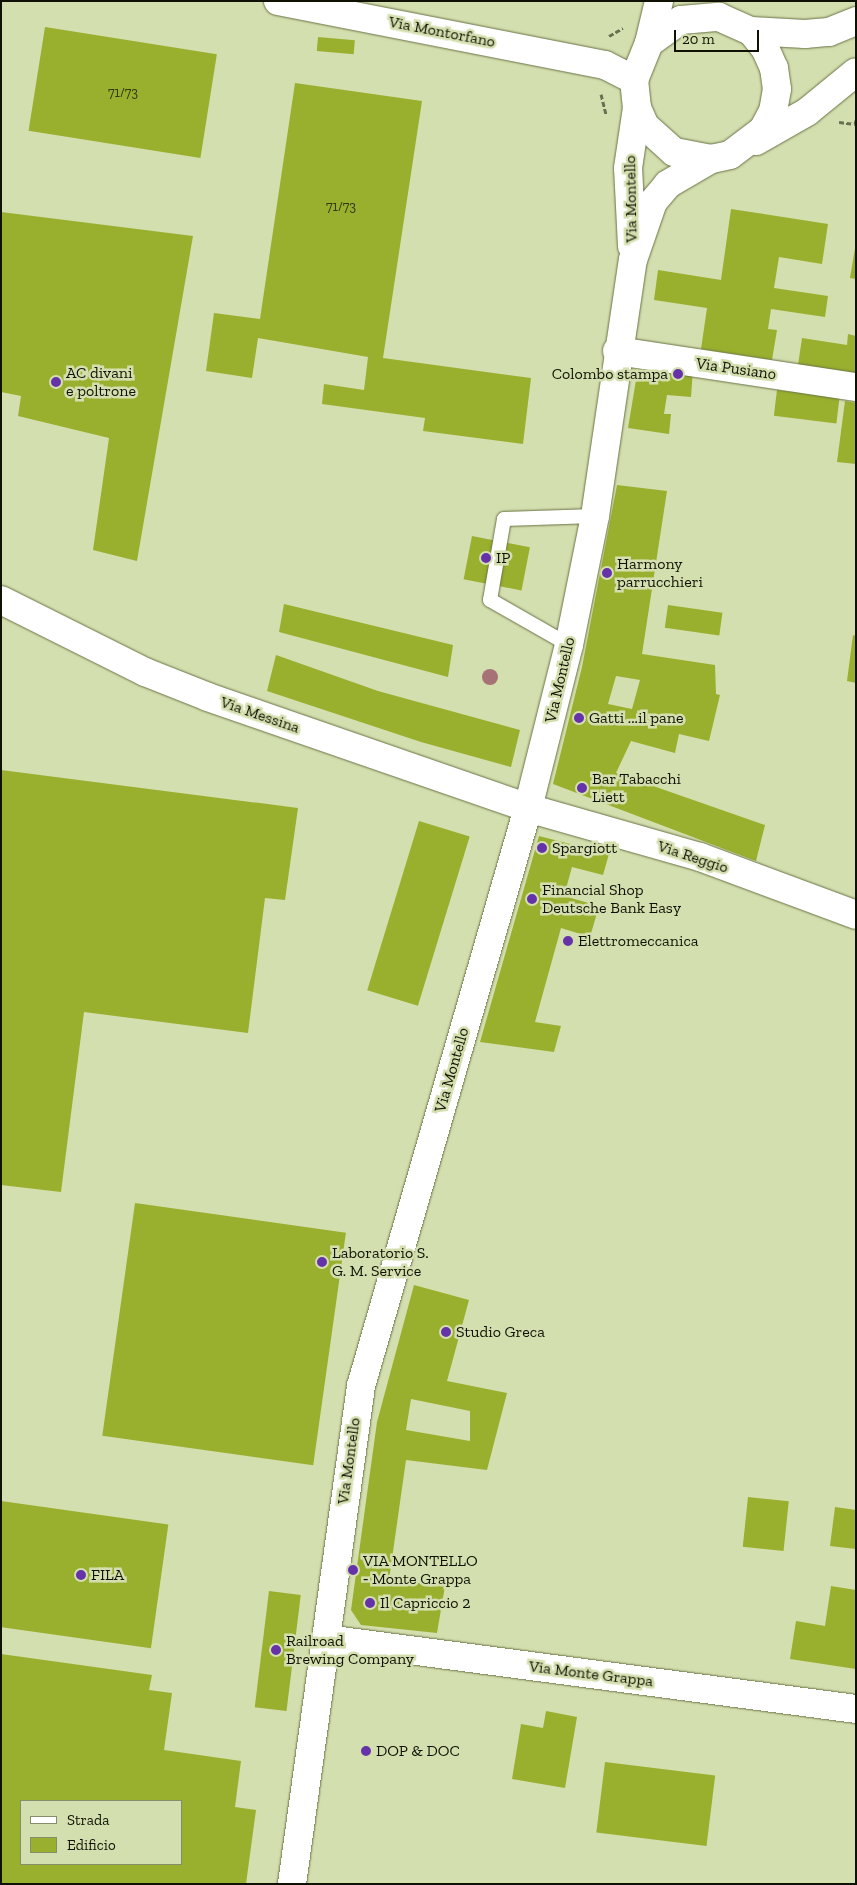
<!DOCTYPE html>
<html>
<head>
<meta charset="utf-8">
<style>
	body { margin:0 }
	#map { position:relative; width:857px; height:1885px; overflow:hidden; background:#d4dfaf; font-family:"Zilla Slab",serif }
	div>[style] { position:absolute }
	.building>* { inset:0; background:#99af2e; transform-origin:0 0 }
	.path>* { height:3px; margin-top:-1.5px; transform-origin:0; background:repeating-linear-gradient(90deg,#697052 0 5px,transparent 0 7.5px) }
	.roads { filter:drop-shadow(0 0 1px #697346) drop-shadow(0 0 1px #697346) }
	.lane>* { height:14px; margin:-7px; padding:0 7px; transform-origin:7px; border-radius:7px; background:#fff }
	.street>* { height:28px; margin:-14px; padding:0 14px; transform-origin:14px; border-radius:14px; background:#fff }
	.secondary>* { height:28px; margin:-14px; padding:0 14px; transform-origin:14px; border-radius:14px; background:#fff }
	.trees>* { width:16px; height:16px; margin:-8px; border-radius:50%; background:#a67276 }
	.dots>* { width:14px; height:14px; translate:-50% -50%; box-sizing:border-box; border:2px solid #d4dfaf; border-radius:50% }
	span { translate:-50% -50%; white-space:nowrap; text-align:center; line-height:1.15; -webkit-text-stroke:5px #d4dfaf; paint-order:stroke }
	.number-label { font-size:14px; color:#32390e }
	.number-label span { -webkit-text-stroke-width:0 }
	.street-label { font-size:16px; color:#0f1203 }
	.poi-label { font-size:16px; color:#0f1203 }
	.left { translate:0 -50%; text-align:left }
	.right { translate:-100% -50%; text-align:right }
	.frame { position:absolute; inset:0; border:2px solid #0f1203; pointer-events:none }
	.legend { position:absolute; left:20px; top:1800px; width:162px; height:65px; box-sizing:border-box; background:#d4dfaf; border:1px solid #858d6a; margin:0; padding:6px 9px; list-style:none; font-size:15px; color:#0f1203 }
	.legend li { display:flex; align-items:center; gap:10px; height:25px }
	.legend b { width:25px; border:1px solid #858d6a }
	.scale { position:absolute; left:674px; top:30px; width:85px; height:22px; box-sizing:border-box; border:2px solid #0f1203; border-top:0; padding-left:6px; font-size:15px; line-height:18px; white-space:nowrap; color:#0f1203; -webkit-text-stroke:4px #d4dfaf; paint-order:stroke }
</style>
</head>
<body>
<div id="map">
	<div class="building">
		<div style="left:45px;top:27px;width:174px;height:105px;rotate:9deg"></div>
		<div style="left:318px;top:37px;width:37px;height:14px;rotate:5deg"></div>
		<div style="clip-path:polygon(295px 83px,422px 101px,383px 358px,531px 378px,523px 444px,423px 431px,425px 418px,322px 404px,324px 384px,364px 390px,368px 357px,258px 338px,252px 378px,206px 371px,214px 313px,260px 319px)"></div>
		<div style="clip-path:polygon(731px 209px,828px 224px,822px 264px,779px 257px,774px 288px,828px 296px,825px 317px,771px 309px,768px 329px,777px 330px,772px 360px,701px 349px,707px 308px,654px 300px,658px 270px,721px 280px)"></div>
		<div style="clip-path:polygon(1px 212px,193px 236px,137px 561px,93px 550px,109px 438px,18px 416px,21px 396px,1px 392px)"></div>
		<div style="clip-path:polygon(855px 248px,856px 248px,856px 279px,850px 278px)"></div>
		<div style="clip-path:polygon(848px 334px,856px 336px,856px 374px,798px 365px,802px 338px,847px 345px)"></div>
		<div style="clip-path:polygon(639px 362px,693px 369px,691px 397px,667px 395px,664px 414px,671px 414px,669px 434px,628px 428px)"></div>
		<div style="left:777px;top:390px;width:63px;height:26px;rotate:7deg"></div>
		<div style="clip-path:polygon(845px 401px,856px 403px,856px 464px,837px 462px)"></div>
		<div style="clip-path:polygon(evenodd,617px 485px,667px 491px,642px 654px,715px 665px,716px 694px,720px 695px,709px 741px,679px 734px,675px 753px,631px 741px,616px 773px,765px 825px,756px 861px,553px 784px,582px 667px,617px 485px,616px 676px,640px 680px,632px 709px,608px 704px,616px 676px)"></div>
		<div style="left:472px;top:536px;width:59px;height:44px;rotate:11deg"></div>
		<div style="clip-path:polygon(284px 604px,453px 645px,448px 677px,279px 632px)"></div>
		<div style="left:668px;top:605px;width:55px;height:23px;rotate:8deg"></div>
		<div style="clip-path:polygon(853px 635px,856px 636px,856px 683px,847px 681px)"></div>
		<div style="clip-path:polygon(276px 655px,378px 691px,520px 730px,511px 767px,421px 742px,267px 691px)"></div>
		<div style="clip-path:polygon(1px 770px,298px 808px,285px 900px,265px 898px,248px 1033px,84px 1012px,61px 1192px,1px 1185px)"></div>
		<div style="left:419px;top:821px;width:53px;height:177px;rotate:17deg"></div>
		<div style="clip-path:polygon(539px 836px,609px 854px,603px 875px,572px 867px,564px 896px,599px 906px,590px 937px,561px 928px,535px 1022px,561px 1026px,554px 1052px,480px 1042px)"></div>
		<div style="left:135px;top:1203px;width:213px;height:235px;rotate:8deg"></div>
		<div style="clip-path:polygon(evenodd,414px 1285px,469px 1300px,447px 1381px,507px 1393px,487px 1470px,406px 1460px,389px 1580px,445px 1586px,437px 1633px,361px 1625px,351px 1610px,377px 1422px,414px 1285px,411px 1399px,470px 1411px,470px 1441px,406px 1430px,411px 1399px)"></div>
		<div style="left:748px;top:1497px;width:41px;height:50px;rotate:6deg"></div>
		<div style="left:1px;top:1501px;width:169px;height:125px;rotate:8deg"></div>
		<div style="clip-path:polygon(835px 1507px,856px 1510px,856px 1549px,830px 1546px)"></div>
		<div style="clip-path:polygon(831px 1586px,856px 1590px,856px 1669px,790px 1659px,796px 1621px,825px 1626px)"></div>
		<div style="left:269px;top:1591px;width:32px;height:117px;rotate:7deg"></div>
		<div style="clip-path:polygon(evenodd,1px 1654px,152px 1675px,149px 1690px,172px 1693px,164px 1750px,241px 1761px,235px 1807px,256px 1810px,246px 1884px,1px 1884px,1px 1654px,21px 1801px,181px 1801px,181px 1864px,21px 1864px,21px 1801px)"></div>
		<div style="clip-path:polygon(546px 1711px,577px 1717px,565px 1788px,512px 1779px,521px 1724px,543px 1728px)"></div>
		<div style="left:605px;top:1762px;width:111px;height:71px;rotate:7deg"></div>
	</div>
	<div class="path">
		<div style="left:609px;top:36px;width:16px;rotate:-30deg"></div>
		<div style="left:601px;top:94px;width:21px;rotate:76deg"></div>
		<div style="left:839px;top:122px;width:16px;rotate:7deg"></div>
		<div style="left:855px;top:124px;width:4px;rotate:-76deg"></div>
	</div>
	<div class="roads">
		<div class="lane">
			<div style="left:569px;top:645px;width:91px;rotate:-150.3deg"></div>
			<div style="left:490px;top:600px;width:82px;rotate:-80.2deg"></div>
			<div style="left:504px;top:519px;width:91px;rotate:-1.9deg"></div>
		</div>
		<div class="street">
			<div style="left:278px;top:1px;width:333px;rotate:11.1deg"></div>
			<div style="left:605px;top:65px;width:33px;rotate:27deg"></div>
			<div style="left:617px;top:351px;width:242px;rotate:8.6deg"></div>
			<div style="left:1px;top:600px;width:161px;rotate:26.6deg"></div>
			<div style="left:145px;top:672px;width:68px;rotate:21.6deg"></div>
			<div style="left:208px;top:697px;width:339px;rotate:19.1deg"></div>
			<div style="left:528px;top:808px;width:179px;rotate:15.9deg"></div>
			<div style="left:700px;top:857px;width:166px;rotate:20.4deg"></div>
			<div style="left:326px;top:1639px;width:535px;rotate:7.52deg"></div>
		</div>
		<div class="secondary">
			<div style="left:751px;top:31px;width:54px;rotate:3.2deg"></div>
			<div style="left:805px;top:34px;width:24px;rotate:-5deg"></div>
			<div style="left:829px;top:32px;width:29px;rotate:-22deg"></div>
			<div style="left:649px;top:43px;width:43px;rotate:-76.6deg"></div>
			<div style="left:756px;top:141px;width:59px;rotate:-29.6deg"></div>
			<div style="left:807px;top:112px;width:63px;rotate:-39.2deg"></div>
			<div style="left:632px;top:246px;width:78px;rotate:-92.9deg"></div>
			<div style="left:628px;top:168px;width:61px;rotate:-81.5deg"></div>
			<div style="left:637px;top:108px;width:28px;rotate:-96deg"></div>
			<div style="left:634px;top:80px;width:40px;rotate:-68deg"></div>
			<div style="left:649px;top:43px;width:39px;rotate:-36deg"></div>
			<div style="left:681px;top:20px;width:38px;rotate:-5deg"></div>
			<div style="left:719px;top:17px;width:35px;rotate:24deg"></div>
			<div style="left:751px;top:31px;width:22px;rotate:51deg"></div>
			<div style="left:765px;top:48px;width:22px;rotate:66deg"></div>
			<div style="left:774px;top:68px;width:21px;rotate:82deg"></div>
			<div style="left:777px;top:89px;width:22px;rotate:100deg"></div>
			<div style="left:773px;top:111px;width:21px;rotate:118deg"></div>
			<div style="left:763px;top:130px;width:41px;rotate:142.9deg"></div>
			<div style="left:730px;top:155px;width:19px;rotate:168deg"></div>
			<div style="left:711px;top:159px;width:38px;rotate:-169deg"></div>
			<div style="left:674px;top:152px;width:39px;rotate:-138deg"></div>
			<div style="left:645px;top:126px;width:20px;rotate:-114deg"></div>
			<div style="left:292px;top:1884px;width:503px;rotate:-82.11deg"></div>
			<div style="left:361px;top:1386px;width:602px;rotate:-73.88deg"></div>
			<div style="left:528px;top:808px;width:168px;rotate:-75.9deg"></div>
			<div style="left:569px;top:645px;width:132px;rotate:-78.6deg"></div>
			<div style="left:595px;top:516px;width:259px;rotate:-81.6deg"></div>
			<div style="left:633px;top:260px;width:61px;rotate:-71deg"></div>
			<div style="left:653px;top:202px;width:23px;rotate:-50deg"></div>
			<div style="left:668px;top:184px;width:50px;rotate:-30.2deg"></div>
		</div>
	</div>
	<div class="trees">
		<div style="left:490px;top:677px"></div>
	</div>
	<div class="dots">
		<div style="left:678px;top:374px;background:#6632a9"></div>
		<div style="left:56px;top:382px;background:#6632a9"></div>
		<div style="left:486px;top:558px;background:#6632a9"></div>
		<div style="left:607px;top:573px;background:#6632a9"></div>
		<div style="left:579px;top:718px;background:#6632a9"></div>
		<div style="left:582px;top:788px;background:#6632a9"></div>
		<div style="left:542px;top:848px;background:#6632a9"></div>
		<div style="left:532px;top:899px;background:#6632a9"></div>
		<div style="left:568px;top:941px;background:#6632a9"></div>
		<div style="left:322px;top:1262px;background:#6632a9"></div>
		<div style="left:446px;top:1332px;background:#6632a9"></div>
		<div style="left:353px;top:1570px;background:#6632a9"></div>
		<div style="left:81px;top:1575px;background:#6632a9"></div>
		<div style="left:370px;top:1603px;background:#6632a9"></div>
		<div style="left:276px;top:1650px;background:#6632a9"></div>
		<div style="left:366px;top:1751px;background:#6632a9"></div>
	</div>
	<div class="number-label">
		<span style="left:123px;top:93px">71/73</span>
		<span style="left:341px;top:207px">71/73</span>
	</div>
	<div class="street-label">
		<span style="left:442px;top:32px;rotate:11deg">Via Montorfano</span>
		<span style="left:631px;top:199px;rotate:-91deg">Via Montello</span>
		<span style="left:736px;top:369px;rotate:8deg">Via Pusiano</span>
		<span style="left:560px;top:680px;rotate:-77deg">Via Montello</span>
		<span style="left:260px;top:715px;rotate:19deg">Via Messina</span>
		<span style="left:693px;top:857px;rotate:18deg">Via Reggio</span>
		<span style="left:452px;top:1070px;rotate:-74deg">Via Montello</span>
		<span style="left:349px;top:1461px;rotate:-82deg">Via Montello</span>
		<span style="left:591px;top:1674px;rotate:7deg">Via Monte Grappa</span>
	</div>
	<div class="poi-label">
		<span class="left" style="left:66px;top:382px">AC divani<br>e poltrone</span>
		<span class="right" style="left:668px;top:374px">Colombo stampa</span>
		<span class="left" style="left:496px;top:558px">IP</span>
		<span class="left" style="left:617px;top:573px">Harmony<br>parrucchieri</span>
		<span class="left" style="left:589px;top:718px">Gatti ...il pane</span>
		<span class="left" style="left:592px;top:788px">Bar Tabacchi<br>Liett</span>
		<span class="left" style="left:552px;top:848px">Spargiott</span>
		<span class="left" style="left:542px;top:899px">Financial Shop<br>Deutsche Bank Easy</span>
		<span class="left" style="left:578px;top:941px">Elettromeccanica</span>
		<span class="left" style="left:332px;top:1262px">Laboratorio S.<br>G. M. Service</span>
		<span class="left" style="left:456px;top:1332px">Studio Greca</span>
		<span class="left" style="left:363px;top:1570px">VIA MONTELLO<br>‐ Monte Grappa</span>
		<span class="left" style="left:91px;top:1575px">FILA</span>
		<span class="left" style="left:380px;top:1603px">Il Capriccio 2</span>
		<span class="left" style="left:286px;top:1650px">Railroad<br>Brewing Company</span>
		<span class="left" style="left:376px;top:1751px">DOP &amp; DOC</span>
	</div>
	<div class="frame"></div>
	<ul class="legend">
	<li><b style="height:6px;background:#fff"></b>Strada</li>
	<li><b style="height:14px;background:#99af2e"></b>Edificio</li>
	</ul>
	<div class="scale">20 m</div>
</div>
</body>
</html>
